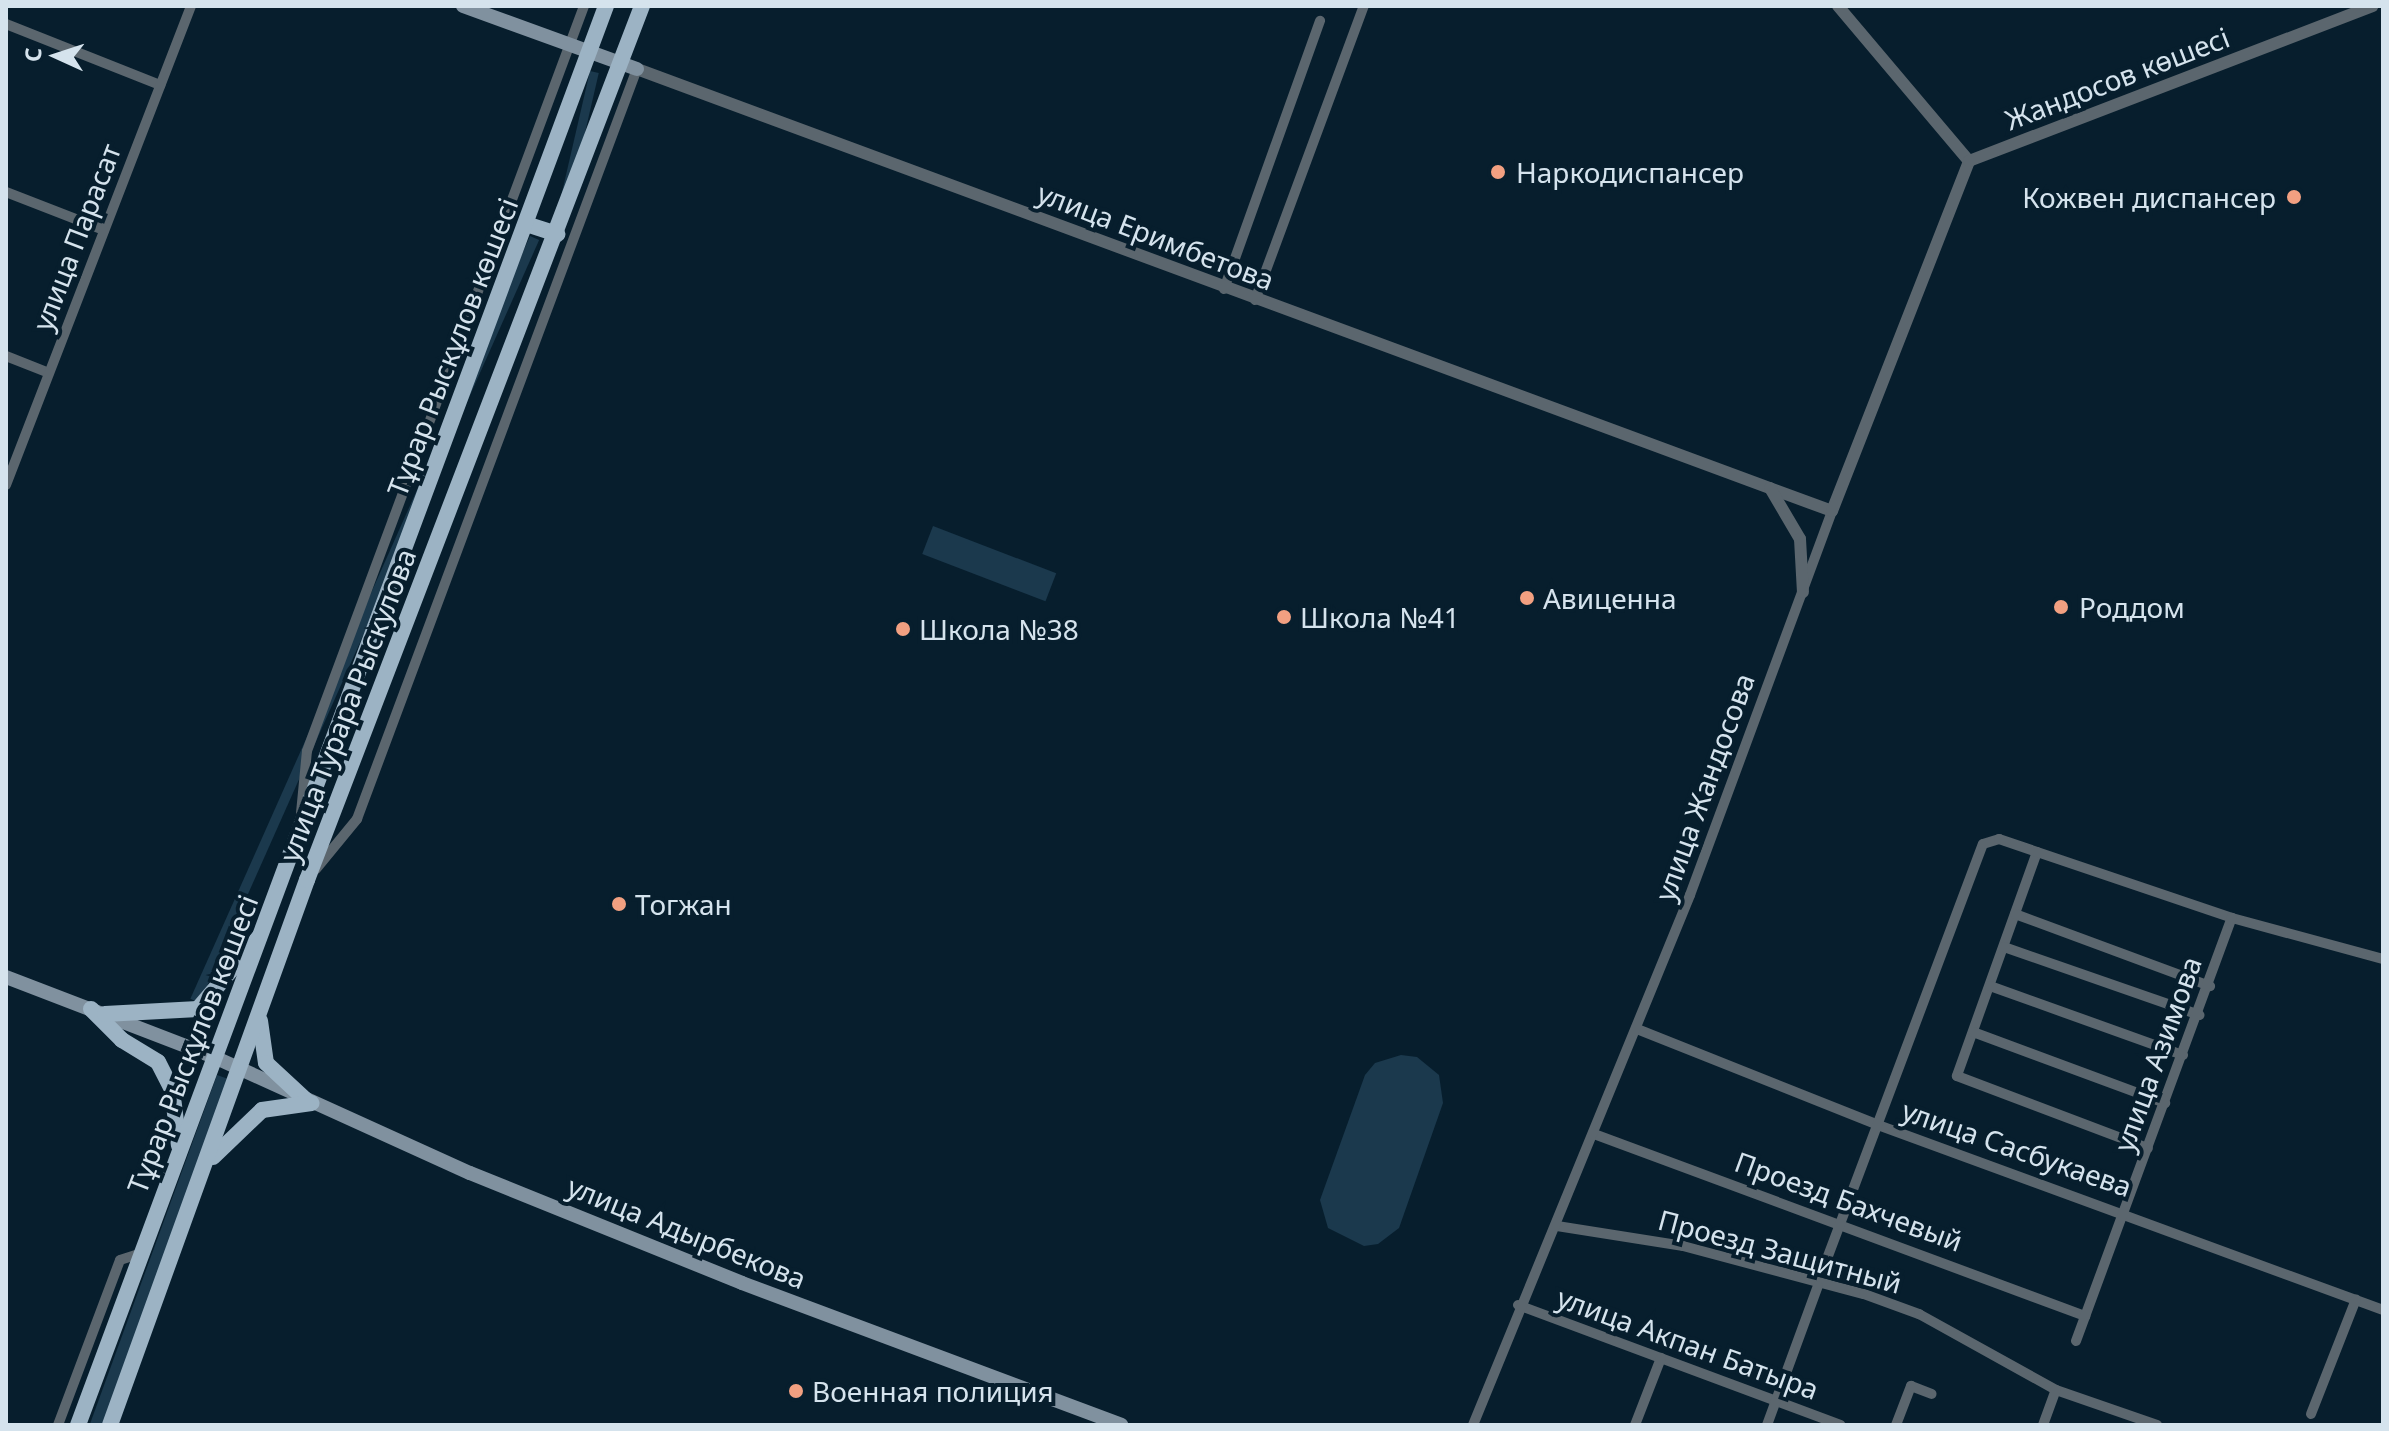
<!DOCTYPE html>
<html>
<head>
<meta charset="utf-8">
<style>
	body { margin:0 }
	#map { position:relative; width:2389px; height:1431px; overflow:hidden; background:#071e2d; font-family:"Noto Sans",sans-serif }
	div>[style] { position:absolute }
	.green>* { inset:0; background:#1b394d; transform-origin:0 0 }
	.minor>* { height:10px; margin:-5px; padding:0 5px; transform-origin:5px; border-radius:5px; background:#5b666e }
	.tertiary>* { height:12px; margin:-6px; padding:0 6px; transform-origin:6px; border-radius:6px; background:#5b666e }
	.secondary>* { height:14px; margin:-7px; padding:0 7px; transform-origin:7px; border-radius:7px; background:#80919f }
	.primary>* { height:16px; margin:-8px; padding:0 8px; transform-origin:8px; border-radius:8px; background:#9cb3c4 }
	.dots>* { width:22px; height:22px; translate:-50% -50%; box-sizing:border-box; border:4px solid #071e2d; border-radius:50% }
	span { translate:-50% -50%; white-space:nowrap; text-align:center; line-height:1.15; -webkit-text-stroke:8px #071e2d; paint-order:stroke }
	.street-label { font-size:28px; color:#d5e3ed }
	.poi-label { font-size:28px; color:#d5e3ed }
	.left { translate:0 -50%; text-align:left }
	.right { translate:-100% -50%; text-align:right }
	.frame { position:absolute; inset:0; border:8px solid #d5e3ed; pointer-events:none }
	.north { position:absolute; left:16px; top:16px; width:80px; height:80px; -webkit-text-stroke:6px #071e2d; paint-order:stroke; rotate:273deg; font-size:22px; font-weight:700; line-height:32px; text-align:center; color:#d5e3ed }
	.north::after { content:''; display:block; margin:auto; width:28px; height:36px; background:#d5e3ed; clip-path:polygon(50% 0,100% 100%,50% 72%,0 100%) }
</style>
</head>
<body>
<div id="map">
	<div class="green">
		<div style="left:590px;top:71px;width:9px;height:146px;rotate:13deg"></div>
		<div style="left:530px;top:236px;width:10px;height:835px;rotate:24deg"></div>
		<div style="left:933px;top:526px;width:132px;height:30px;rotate:21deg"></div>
		<div style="clip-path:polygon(1401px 1055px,1417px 1057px,1439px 1075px,1443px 1103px,1399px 1228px,1378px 1244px,1364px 1246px,1328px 1228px,1320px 1200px,1365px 1075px,1375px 1063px)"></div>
		<div style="left:217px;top:1075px;width:12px;height:373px;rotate:20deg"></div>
	</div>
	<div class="minor">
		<div style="left:6px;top:24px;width:166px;rotate:21.6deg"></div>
		<div style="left:6px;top:192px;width:105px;rotate:21.2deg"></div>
		<div style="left:1224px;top:289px;width:285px;rotate:-70.3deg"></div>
		<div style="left:1255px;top:300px;width:314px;rotate:-69.7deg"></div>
		<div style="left:6px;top:356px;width:46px;rotate:21.6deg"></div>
		<div style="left:6px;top:485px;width:513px;rotate:-68.88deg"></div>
		<div style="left:301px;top:813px;width:62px;rotate:-84.5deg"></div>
		<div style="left:307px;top:751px;width:795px;rotate:-69.6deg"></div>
		<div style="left:2037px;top:852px;width:238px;rotate:109.7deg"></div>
		<div style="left:1957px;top:1076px;width:204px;rotate:20.7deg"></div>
		<div style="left:316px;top:869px;width:65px;rotate:-50.6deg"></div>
		<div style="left:357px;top:819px;width:801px;rotate:-69.53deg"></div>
		<div style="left:2015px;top:914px;width:208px;rotate:20.3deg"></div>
		<div style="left:2004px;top:947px;width:207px;rotate:19.2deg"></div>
		<div style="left:1990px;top:986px;width:205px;rotate:19.7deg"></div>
		<div style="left:1637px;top:1029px;width:259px;rotate:21.7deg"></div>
		<div style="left:1878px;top:1125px;width:538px;rotate:20.12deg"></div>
		<div style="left:1973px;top:1032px;width:205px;rotate:20.3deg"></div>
		<div style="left:1594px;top:1134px;width:524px;rotate:20.34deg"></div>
		<div style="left:1557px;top:1226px;width:128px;rotate:9deg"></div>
		<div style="left:1683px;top:1246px;width:187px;rotate:14.9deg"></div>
		<div style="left:1864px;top:1294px;width:59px;rotate:20deg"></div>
		<div style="left:1919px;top:1314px;width:157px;rotate:29deg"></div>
		<div style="left:2056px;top:1390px;width:107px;rotate:19.1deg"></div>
		<div style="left:1828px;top:1256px;width:440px;rotate:-69.4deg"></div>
		<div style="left:1983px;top:844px;width:17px;rotate:-17deg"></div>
		<div style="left:1999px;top:839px;width:246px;rotate:18.7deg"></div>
		<div style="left:2232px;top:918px;width:156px;rotate:15.2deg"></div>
		<div style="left:1518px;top:1305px;width:344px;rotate:20.4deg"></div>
		<div style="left:2076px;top:1341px;width:451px;rotate:-69.8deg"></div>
		<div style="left:2311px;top:1414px;width:123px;rotate:-68.6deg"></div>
		<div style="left:58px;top:1425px;width:176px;rotate:-69.4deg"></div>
		<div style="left:120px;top:1260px;width:23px;rotate:-18deg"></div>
		<div style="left:1473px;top:1425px;width:573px;rotate:-67.73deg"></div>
		<div style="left:1690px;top:895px;width:409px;rotate:-69.7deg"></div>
		<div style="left:1635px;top:1425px;width:72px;rotate:-68.8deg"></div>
		<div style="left:1767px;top:1425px;width:148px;rotate:-69.9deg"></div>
		<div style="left:1896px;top:1425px;width:42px;rotate:-69deg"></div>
		<div style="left:1911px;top:1386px;width:22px;rotate:21deg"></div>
		<div style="left:2043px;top:1425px;width:37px;rotate:-70deg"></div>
	</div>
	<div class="tertiary">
		<div style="left:1838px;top:6px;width:203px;rotate:49.8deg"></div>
		<div style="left:637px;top:69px;width:1274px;rotate:20.3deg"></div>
		<div style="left:1832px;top:511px;width:376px;rotate:-68.6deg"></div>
		<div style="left:1969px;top:161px;width:432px;rotate:-21deg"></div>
		<div style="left:1770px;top:488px;width:59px;rotate:59.5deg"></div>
		<div style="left:1800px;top:539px;width:53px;rotate:86.8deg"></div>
	</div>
	<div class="secondary">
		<div style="left:463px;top:6px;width:185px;rotate:19.9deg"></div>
		<div style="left:6px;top:977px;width:223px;rotate:21deg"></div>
		<div style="left:214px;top:1057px;width:281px;rotate:24.4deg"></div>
		<div style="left:470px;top:1173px;width:293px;rotate:22deg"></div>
		<div style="left:742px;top:1283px;width:405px;rotate:20.5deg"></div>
	</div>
	<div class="primary">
		<div style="left:526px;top:224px;width:33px;rotate:18deg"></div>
		<div style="left:91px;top:1009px;width:44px;rotate:45deg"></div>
		<div style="left:122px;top:1040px;width:42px;rotate:31.4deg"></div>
		<div style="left:158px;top:1062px;width:30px;rotate:63deg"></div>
		<div style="left:172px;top:1089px;width:57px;rotate:83deg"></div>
		<div style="left:105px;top:1014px;width:93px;rotate:-3.1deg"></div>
		<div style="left:198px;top:1009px;width:94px;rotate:-49.7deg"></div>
		<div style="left:260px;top:1021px;width:42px;rotate:81.9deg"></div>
		<div style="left:266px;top:1063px;width:56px;rotate:42.8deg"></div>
		<div style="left:213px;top:1157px;width:68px;rotate:-43.8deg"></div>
		<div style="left:262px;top:1110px;width:50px;rotate:-8deg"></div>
		<div style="left:78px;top:1425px;width:1514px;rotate:-69.59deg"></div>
		<div style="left:110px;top:1425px;width:580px;rotate:-70.13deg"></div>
		<div style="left:307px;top:880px;width:936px;rotate:-69.03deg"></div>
	</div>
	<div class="dots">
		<div style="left:1498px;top:172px;background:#f2a081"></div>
		<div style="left:2294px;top:197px;background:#f2a081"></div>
		<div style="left:1527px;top:598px;background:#f2a081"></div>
		<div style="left:2061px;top:607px;background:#f2a081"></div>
		<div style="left:1284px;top:617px;background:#f2a081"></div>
		<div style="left:903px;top:629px;background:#f2a081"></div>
		<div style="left:619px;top:904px;background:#f2a081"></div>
		<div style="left:796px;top:1391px;background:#f2a081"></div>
	</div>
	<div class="street-label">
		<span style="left:2117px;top:78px;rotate:-21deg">Жандосов көшесі</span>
		<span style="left:1156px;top:236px;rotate:21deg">улица Еримбетова</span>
		<span style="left:76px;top:237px;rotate:-69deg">улица Парасат</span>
		<span style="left:452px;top:347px;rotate:-69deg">Тұрар Рыскұлов көшесі</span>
		<span style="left:347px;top:705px;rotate:-69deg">улица Турара Рыскулова</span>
		<span style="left:1704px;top:787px;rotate:-70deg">улица Жандосова</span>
		<span style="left:192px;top:1044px;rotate:-69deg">Тұрар Рыскұлов көшесі</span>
		<span style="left:2157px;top:1054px;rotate:-70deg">улица Азимова</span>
		<span style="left:2017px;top:1148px;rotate:19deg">улица Сасбукаева</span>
		<span style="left:1849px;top:1201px;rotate:20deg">Проезд Бахчевый</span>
		<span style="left:687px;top:1232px;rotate:22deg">улица Адырбекова</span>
		<span style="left:1780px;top:1251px;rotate:15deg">Проезд Защитный</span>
		<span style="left:1688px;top:1343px;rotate:20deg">улица Акпан Батыра</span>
	</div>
	<div class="poi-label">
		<span class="left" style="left:1516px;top:172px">Наркодиспансер</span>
		<span class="right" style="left:2276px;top:197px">Кожвен диспансер</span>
		<span class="left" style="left:1543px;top:598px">Авиценна</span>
		<span class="left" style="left:2079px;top:607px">Роддом</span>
		<span class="left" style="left:1300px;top:617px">Школа №41</span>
		<span class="left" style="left:919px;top:629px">Школа №38</span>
		<span class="left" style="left:635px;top:904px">Тогжан</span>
		<span class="left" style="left:812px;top:1391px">Военная полиция</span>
	</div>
	<div class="frame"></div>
	<div class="north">С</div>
</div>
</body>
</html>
